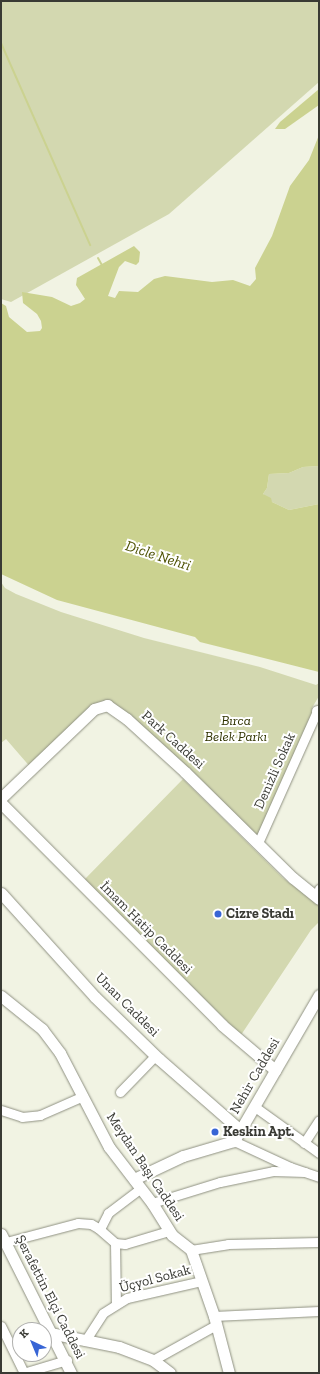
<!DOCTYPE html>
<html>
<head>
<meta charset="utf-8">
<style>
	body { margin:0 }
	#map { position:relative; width:320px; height:1374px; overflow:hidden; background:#f1f3e3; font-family:"Zilla Slab",serif }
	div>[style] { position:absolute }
	.green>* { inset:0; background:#d3d8b0 }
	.water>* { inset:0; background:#cbd290 }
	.stream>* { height:2px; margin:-1px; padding:0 1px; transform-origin:1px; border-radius:1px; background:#cbd290 }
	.roads { filter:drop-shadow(0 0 1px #8f9182) drop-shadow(0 0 1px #8f9182) }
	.minor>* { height:9px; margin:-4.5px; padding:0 4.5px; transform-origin:4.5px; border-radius:4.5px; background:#fff }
	.tertiary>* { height:11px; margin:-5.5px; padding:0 5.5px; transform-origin:5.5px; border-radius:5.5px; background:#fff }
	.dots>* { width:11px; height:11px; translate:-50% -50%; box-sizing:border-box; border:2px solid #fff; border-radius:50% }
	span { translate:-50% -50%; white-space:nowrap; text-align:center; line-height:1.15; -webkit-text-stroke:4px #fff; paint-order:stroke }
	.park-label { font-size:14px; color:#303300; font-style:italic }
	.street-label { font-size:14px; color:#393a34 }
	.poi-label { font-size:14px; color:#393a34; font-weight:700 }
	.left { translate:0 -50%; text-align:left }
	.water-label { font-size:15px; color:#4c5000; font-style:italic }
	.frame { position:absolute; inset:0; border:2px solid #393a34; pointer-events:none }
	.north { position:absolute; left:12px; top:1322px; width:40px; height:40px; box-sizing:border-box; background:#fff; border:1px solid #b0b0ae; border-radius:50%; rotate:316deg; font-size:11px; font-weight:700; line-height:16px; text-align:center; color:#393a34 }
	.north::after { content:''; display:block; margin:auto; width:14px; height:18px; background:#3865d5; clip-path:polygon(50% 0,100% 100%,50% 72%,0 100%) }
</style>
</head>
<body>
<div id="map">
	<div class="green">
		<div style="clip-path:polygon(1px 1px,319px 1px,319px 82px,169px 214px,11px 302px,1px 299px)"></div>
		<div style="clip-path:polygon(319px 466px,319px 504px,289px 510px,272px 502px,263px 494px,267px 488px,269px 474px,289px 473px,303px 467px)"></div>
		<div style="clip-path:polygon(1px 582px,5px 588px,16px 594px,61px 612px,144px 638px,260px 667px,316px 685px,319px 683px,319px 696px,312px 708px,317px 711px,258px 843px,107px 705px,32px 769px,6px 739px,1px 743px)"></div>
		<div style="clip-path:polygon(183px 779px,283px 878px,319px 905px,319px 922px,311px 930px,241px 1035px,84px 880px)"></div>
	</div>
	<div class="water">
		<div style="clip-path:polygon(319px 89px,319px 105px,285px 129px,275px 129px,280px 122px)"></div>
		<div style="clip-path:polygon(319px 135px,319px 466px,303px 467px,289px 473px,269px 474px,267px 488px,263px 494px,271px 498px,272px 502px,289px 510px,319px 504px,319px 672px,200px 642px,195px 637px,57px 600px,1px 574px,1px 303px,6px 306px,9px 317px,27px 332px,40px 331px,42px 328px,41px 321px,37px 314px,23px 303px,22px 292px,52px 297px,71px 306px,80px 303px,85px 299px,76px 285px,77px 278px,134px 246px,140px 252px,139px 262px,136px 265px,125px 261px,119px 267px,108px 296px,115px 298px,119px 291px,138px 292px,154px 279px,165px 276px,212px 282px,233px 280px,250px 286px,256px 279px,255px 268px,272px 236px,290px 186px,309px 160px)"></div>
	</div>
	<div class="stream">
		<div style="left:1px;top:43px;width:221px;rotate:66.2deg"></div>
		<div style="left:98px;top:258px;width:10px;rotate:61deg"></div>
	</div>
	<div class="roads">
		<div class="minor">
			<div style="left:258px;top:843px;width:145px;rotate:-65.9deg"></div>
			<div style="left:316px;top:897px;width:9px;rotate:-69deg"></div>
			<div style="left:120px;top:1092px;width:50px;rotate:-45.8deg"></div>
			<div style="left:255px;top:1107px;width:79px;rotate:35.7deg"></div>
			<div style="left:1px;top:1110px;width:22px;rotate:18deg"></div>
			<div style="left:22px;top:1117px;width:18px;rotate:-6deg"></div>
			<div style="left:40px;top:1115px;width:47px;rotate:-23.8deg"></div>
			<div style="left:234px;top:1141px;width:62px;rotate:24.9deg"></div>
			<div style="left:290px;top:1167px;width:31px;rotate:19deg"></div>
			<div style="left:304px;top:1143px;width:27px;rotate:-57deg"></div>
			<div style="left:152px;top:1203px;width:71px;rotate:-17.2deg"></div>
			<div style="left:220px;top:1182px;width:54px;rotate:-11.7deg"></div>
			<div style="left:273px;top:1171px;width:32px;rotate:2deg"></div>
			<div style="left:100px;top:1229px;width:18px;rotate:-63deg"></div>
			<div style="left:108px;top:1213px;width:41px;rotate:-37.1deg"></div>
			<div style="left:6px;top:1242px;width:74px;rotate:-14.8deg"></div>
			<div style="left:78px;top:1223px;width:13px;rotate:4deg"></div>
			<div style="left:91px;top:1224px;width:8px;rotate:30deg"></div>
			<div style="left:98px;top:1228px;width:23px;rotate:41deg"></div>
			<div style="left:115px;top:1243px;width:10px;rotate:6deg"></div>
			<div style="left:125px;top:1244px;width:46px;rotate:-16.5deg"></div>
			<div style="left:115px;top:1243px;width:61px;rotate:89.1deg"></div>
			<div style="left:191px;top:1250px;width:37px;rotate:-9deg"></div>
			<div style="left:228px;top:1244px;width:91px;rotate:-1.3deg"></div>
			<div style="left:214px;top:1316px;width:105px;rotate:-2.7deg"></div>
			<div style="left:1px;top:1326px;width:52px;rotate:63.9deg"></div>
			<div style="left:85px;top:1341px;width:33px;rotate:-57deg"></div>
			<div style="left:103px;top:1313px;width:28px;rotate:-32deg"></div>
			<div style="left:127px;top:1298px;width:77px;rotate:-12.8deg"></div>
			<div style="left:153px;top:1360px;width:72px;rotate:-29.1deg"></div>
			<div style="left:23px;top:1373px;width:46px;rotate:-16.5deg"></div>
		</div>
		<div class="tertiary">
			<div style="left:317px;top:711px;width:2px"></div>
			<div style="left:1px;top:798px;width:129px;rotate:-43.7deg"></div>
			<div style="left:94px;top:709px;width:14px;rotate:-17deg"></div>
			<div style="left:107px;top:705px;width:24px;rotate:35deg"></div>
			<div style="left:127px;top:719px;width:79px;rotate:42.4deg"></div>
			<div style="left:185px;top:772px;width:151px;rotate:44.5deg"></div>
			<div style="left:293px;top:878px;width:33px;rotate:39deg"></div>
			<div style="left:1px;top:803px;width:313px;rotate:45.1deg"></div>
			<div style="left:222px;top:1025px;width:70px;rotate:40.3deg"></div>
			<div style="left:1px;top:893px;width:140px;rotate:47.9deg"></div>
			<div style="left:95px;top:997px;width:89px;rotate:44.1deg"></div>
			<div style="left:159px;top:1059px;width:108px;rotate:41.2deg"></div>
			<div style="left:1px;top:996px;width:53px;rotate:38.8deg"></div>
			<div style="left:42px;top:1029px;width:30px;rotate:53deg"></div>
			<div style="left:60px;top:1053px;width:106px;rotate:62.5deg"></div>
			<div style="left:109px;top:1147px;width:71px;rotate:52.5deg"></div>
			<div style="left:152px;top:1203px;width:38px;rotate:58deg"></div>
			<div style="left:172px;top:1235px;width:24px;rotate:38deg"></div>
			<div style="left:191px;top:1250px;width:70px;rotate:70.8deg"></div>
			<div style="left:214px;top:1316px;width:59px;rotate:75.3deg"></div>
			<div style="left:134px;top:1179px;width:54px;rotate:-25.1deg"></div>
			<div style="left:183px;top:1156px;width:53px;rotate:-16.4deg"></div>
			<div style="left:234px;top:1141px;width:169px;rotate:-59.8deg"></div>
			<div style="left:1px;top:1234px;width:156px;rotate:63.3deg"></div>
			<div style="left:50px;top:1333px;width:70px;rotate:11.5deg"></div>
			<div style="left:119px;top:1347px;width:36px;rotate:21deg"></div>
			<div style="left:153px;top:1360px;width:21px;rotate:37deg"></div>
		</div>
	</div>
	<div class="dots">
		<div style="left:218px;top:914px;background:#3865d5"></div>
		<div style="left:215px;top:1132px;background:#3865d5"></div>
	</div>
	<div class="park-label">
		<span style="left:236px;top:729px">Bırca<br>Belek Parkı</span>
	</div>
	<div class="street-label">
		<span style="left:173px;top:740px;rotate:42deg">Park Caddesi</span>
		<span style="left:275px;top:771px;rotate:-66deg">Denizli Sokak</span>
		<span style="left:146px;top:928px;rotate:45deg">İmam Hatip Caddesi</span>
		<span style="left:127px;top:1005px;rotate:45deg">Unan Caddesi</span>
		<span style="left:255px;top:1076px;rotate:-60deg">Nehir Caddesi</span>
		<span style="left:145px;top:1167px;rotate:56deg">Meydan Başı Caddesi</span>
		<span style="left:155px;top:1279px;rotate:-15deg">Üçyol Sokak</span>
		<span style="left:50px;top:1297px;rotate:63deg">Şerafettin Elçi Caddesi</span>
	</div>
	<div class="poi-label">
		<span class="left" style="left:226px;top:914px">Cizre Stadı</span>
		<span class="left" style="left:223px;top:1132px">Keskin Apt.</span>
	</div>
	<div class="water-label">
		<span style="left:158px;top:556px;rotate:18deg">Dicle Nehri</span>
	</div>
	<div class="frame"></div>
	<div class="north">K</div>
</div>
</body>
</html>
